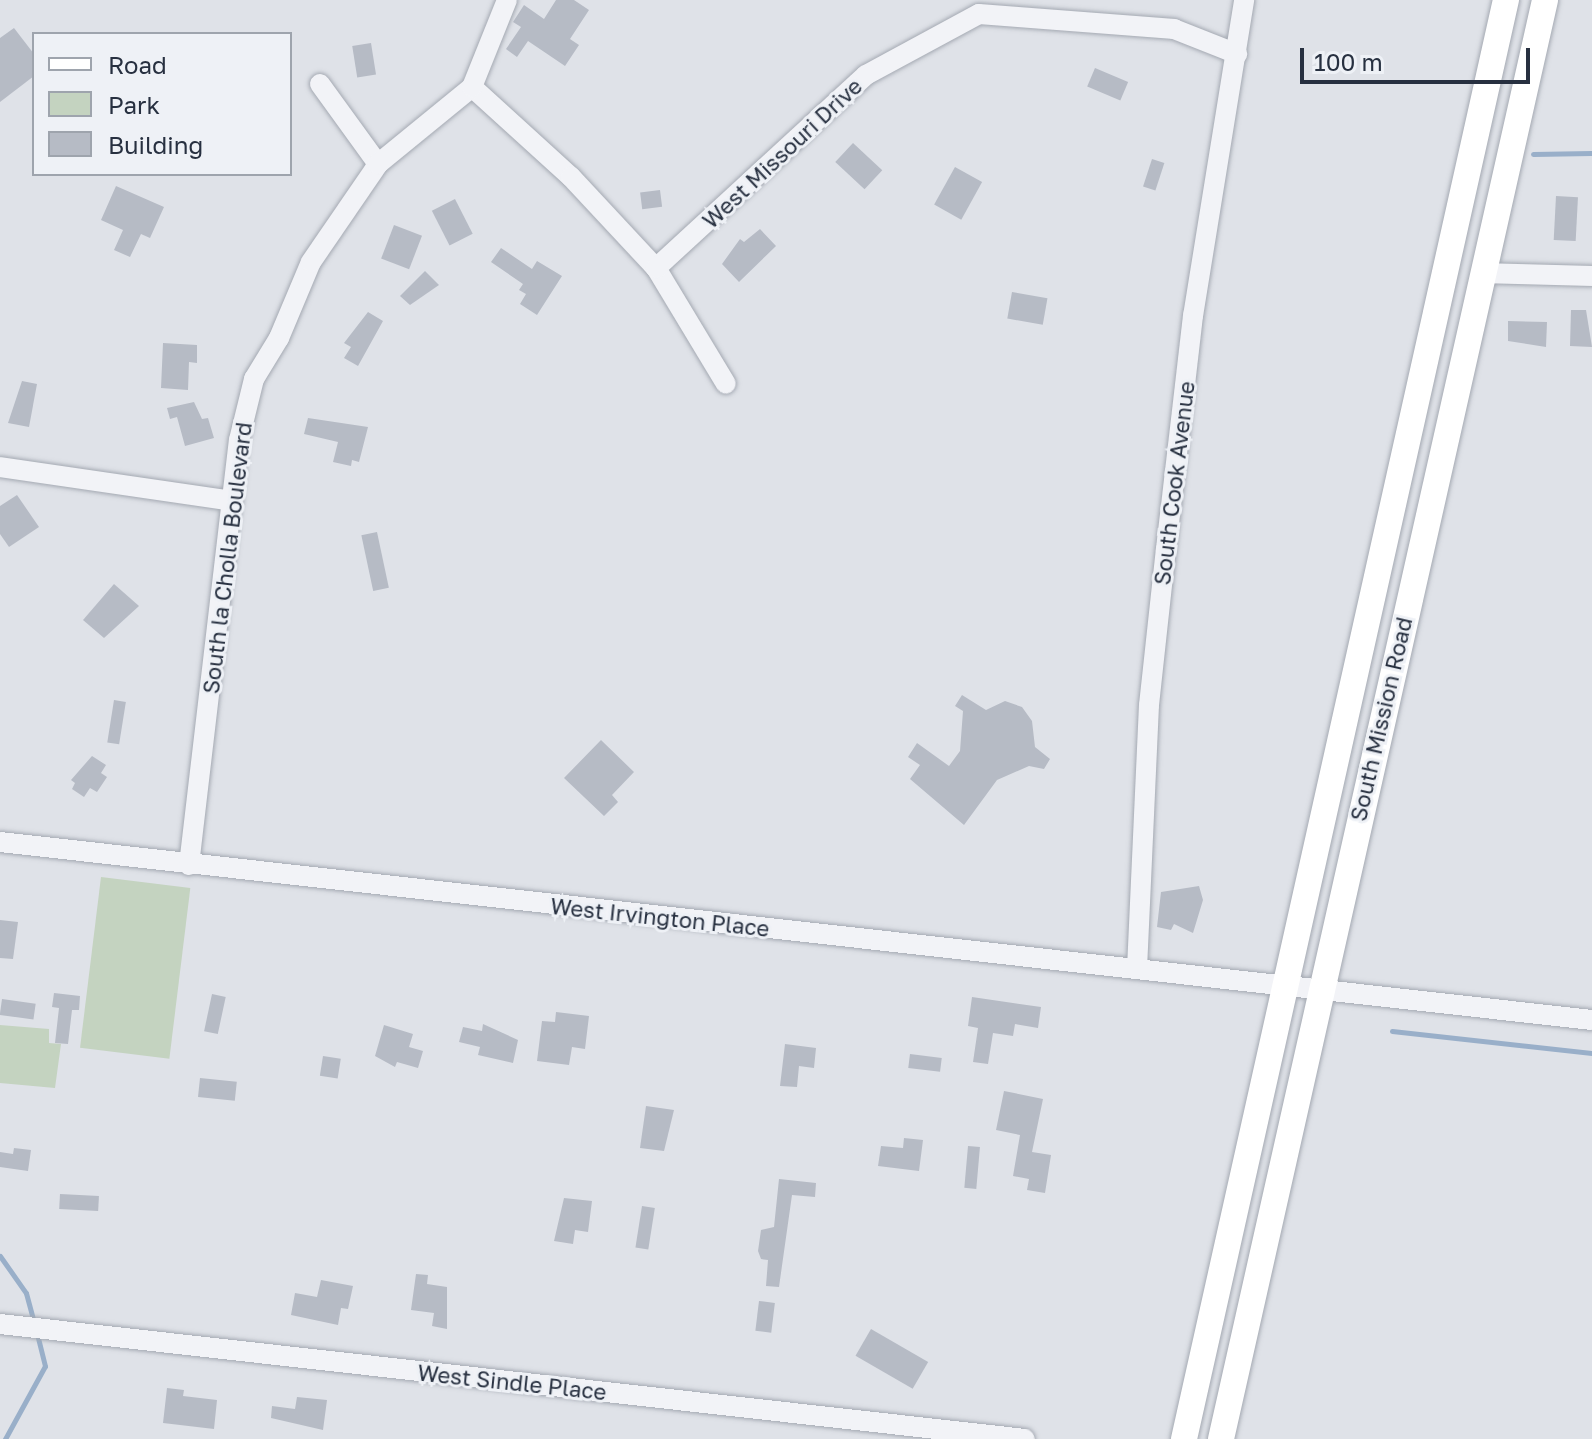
<!DOCTYPE html>
<html>
<head>
<meta charset="utf-8">
<style>
	body { margin:0 }
	#map { position:relative; width:1592px; height:1439px; overflow:hidden; background:#dfe2e8; font-family:"Golos Text",sans-serif }
	div>[style] { position:absolute }
	.green>* { inset:0; background:#c4d3c0; transform-origin:0 0 }
	.stream>* { height:5px; margin:-2.5px; padding:0 2.5px; transform-origin:2.5px; border-radius:2.5px; background:#99afc9 }
	.building>* { inset:0; background:#b6bbc5; transform-origin:0 0 }
	.roads { filter:drop-shadow(0 0 2px #a4a9b2) drop-shadow(0 0 2px #a4a9b2) }
	.minor>* { height:20px; margin:-10px; padding:0 10px; transform-origin:10px; border-radius:10px; background:#f2f3f7 }
	.major>* { height:26px; margin:-13px; padding:0 13px; transform-origin:13px; border-radius:13px; background:#fff }
	span { translate:-50% -50%; white-space:nowrap; text-align:center; line-height:1.15; -webkit-text-stroke:6px #eef1f6; paint-order:stroke }
	.street-label { font-size:22px; color:#273040 }
	.legend { position:absolute; left:32px; top:32px; width:260px; height:144px; box-sizing:border-box; background:#eef1f6; border:2px solid #9ea4ad; margin:0; padding:10px 14px; list-style:none; font-size:24px; color:#273040 }
	.legend li { display:flex; align-items:center; gap:16px; height:40px }
	.legend b { width:40px; border:2px solid #9ea4ad }
	.scale { position:absolute; left:1300px; top:48px; width:230px; height:36px; box-sizing:border-box; border:4px solid #273040; border-top:0; padding-left:10px; font-size:24px; line-height:28px; white-space:nowrap; color:#273040; -webkit-text-stroke:6px #eef1f6; paint-order:stroke }
</style>
</head>
<body>
<div id="map">
	<div class="green">
		<div style="left:101px;top:877px;width:90px;height:172px;rotate:7deg"></div>
		<div style="clip-path:polygon(0 1025px,49px 1029px,49px 1043px,61px 1044px,55px 1088px,0 1083px)"></div>
	</div>
	<div class="stream">
		<div style="left:1533px;top:154px;width:59px;rotate:-1deg"></div>
		<div style="left:1392px;top:1031px;width:201px;rotate:6.3deg"></div>
		<div style="left:0;top:1256px;width:45px;rotate:54.9deg"></div>
		<div style="left:26px;top:1293px;width:30px;rotate:75deg"></div>
		<div style="left:5px;top:1439px;width:83px;rotate:-61.3deg"></div>
		<div style="left:45px;top:1366px;width:32px;rotate:-104deg"></div>
	</div>
	<div class="building">
		<div style="clip-path:polygon(556px 0,574px 0,589px 10px,570px 39px,579px 45px,565px 66px,528px 41px,517px 57px,506px 49px,521px 27px,513px 22px,524px 5px,544px 19px)"></div>
		<div style="clip-path:polygon(14px 28px,34px 54px,34px 76px,0 102px,0 38px)"></div>
		<div style="left:371px;top:43px;width:32px;height:19px;rotate:81deg"></div>
		<div style="left:1095px;top:68px;width:36px;height:20px;rotate:23deg"></div>
		<div style="left:853px;top:143px;width:40px;height:26px;rotate:43deg"></div>
		<div style="left:1152px;top:159px;width:13px;height:29px;rotate:18deg"></div>
		<div style="left:955px;top:167px;width:31px;height:43px;rotate:29deg"></div>
		<div style="clip-path:polygon(116px 186px,164px 207px,150px 238px,141px 234px,130px 257px,114px 250px,123px 230px,101px 220px)"></div>
		<div style="left:660px;top:190px;width:17px;height:20px;rotate:83deg"></div>
		<div style="left:1556px;top:196px;width:22px;height:44px;rotate:3deg"></div>
		<div style="left:455px;top:199px;width:39px;height:26px;rotate:63deg"></div>
		<div style="left:394px;top:225px;width:30px;height:36px;rotate:21deg"></div>
		<div style="clip-path:polygon(760px 229px,776px 246px,739px 282px,722px 264px,740px 239px,744px 242px)"></div>
		<div style="clip-path:polygon(501px 248px,532px 269px,537px 261px,562px 276px,537px 315px,520px 304px,526px 294px,519px 290px,523px 284px,491px 262px)"></div>
		<div style="clip-path:polygon(425px 271px,439px 285px,410px 305px,400px 296px)"></div>
		<div style="left:1012px;top:292px;width:36px;height:27px;rotate:10deg"></div>
		<div style="clip-path:polygon(1571px 310px,1586px 310px,1592px 347px,1570px 346px)"></div>
		<div style="clip-path:polygon(368px 312px,383px 321px,358px 366px,344px 358px,351px 347px,344px 343px)"></div>
		<div style="clip-path:polygon(1508px 321px,1547px 322px,1546px 347px,1508px 341px)"></div>
		<div style="clip-path:polygon(163px 343px,197px 345px,197px 363px,189px 362px,188px 390px,161px 388px)"></div>
		<div style="clip-path:polygon(22px 381px,37px 384px,29px 427px,8px 423px)"></div>
		<div style="clip-path:polygon(194px 402px,202px 419px,208px 418px,214px 438px,185px 446px,177px 417px,170px 419px,167px 408px)"></div>
		<div style="clip-path:polygon(308px 418px,368px 427px,359px 462px,352px 460px,351px 466px,333px 462px,338px 442px,304px 434px)"></div>
		<div style="clip-path:polygon(17px 495px,39px 527px,9px 547px,0 534px,0 506px)"></div>
		<div style="left:377px;top:532px;width:57px;height:16px;rotate:78deg"></div>
		<div style="clip-path:polygon(114px 584px,139px 606px,104px 638px,83px 620px)"></div>
		<div style="clip-path:polygon(962px 695px,986px 710px,1005px 701px,1022px 707px,1032px 721px,1035px 747px,1050px 759px,1044px 769px,1029px 766px,997px 780px,964px 825px,910px 779px,920px 765px,908px 757px,917px 743px,949px 766px,960px 751px,963px 711px,955px 706px)"></div>
		<div style="left:114px;top:700px;width:12px;height:43px;rotate:9deg"></div>
		<div style="clip-path:polygon(601px 740px,634px 772px,612px 795px,618px 802px,604px 816px,564px 778px)"></div>
		<div style="clip-path:polygon(92px 756px,106px 765px,101px 773px,107px 777px,97px 792px,90px 788px,84px 797px,72px 789px,75px 783px,71px 780px)"></div>
		<div style="clip-path:polygon(1199px 886px,1203px 900px,1193px 933px,1174px 924px,1171px 930px,1157px 927px,1161px 892px)"></div>
		<div style="clip-path:polygon(0 920px,18px 922px,13px 959px,0 958px)"></div>
		<div style="clip-path:polygon(54px 993px,80px 996px,79px 1010px,72px 1010px,68px 1044px,55px 1043px,59px 1008px,52px 1007px)"></div>
		<div style="left:212px;top:994px;width:14px;height:38px;rotate:12deg"></div>
		<div style="clip-path:polygon(972px 997px,1041px 1007px,1038px 1028px,1015px 1024px,1013px 1036px,993px 1033px,988px 1064px,973px 1062px,978px 1028px,968px 1026px)"></div>
		<div style="left:2px;top:999px;width:34px;height:16px;rotate:8deg"></div>
		<div style="clip-path:polygon(556px 1012px,589px 1016px,585px 1049px,572px 1047px,569px 1065px,537px 1061px,542px 1021px,555px 1022px)"></div>
		<div style="clip-path:polygon(483px 1024px,518px 1040px,513px 1063px,478px 1055px,480px 1047px,459px 1042px,463px 1027px,482px 1031px)"></div>
		<div style="clip-path:polygon(384px 1025px,413px 1034px,409px 1047px,423px 1051px,418px 1068px,397px 1062px,395px 1067px,375px 1056px)"></div>
		<div style="clip-path:polygon(785px 1044px,816px 1048px,814px 1068px,799px 1066px,797px 1087px,780px 1086px)"></div>
		<div style="left:910px;top:1054px;width:32px;height:14px;rotate:7deg"></div>
		<div style="left:323px;top:1056px;width:18px;height:20px;rotate:9deg"></div>
		<div style="left:200px;top:1078px;width:37px;height:19px;rotate:6deg"></div>
		<div style="clip-path:polygon(1004px 1091px,1043px 1099px,1032px 1152px,1051px 1155px,1045px 1193px,1027px 1190px,1029px 1179px,1013px 1176px,1020px 1135px,996px 1130px)"></div>
		<div style="clip-path:polygon(646px 1106px,674px 1110px,664px 1151px,640px 1148px)"></div>
		<div style="clip-path:polygon(904px 1138px,923px 1140px,919px 1171px,878px 1166px,881px 1146px,903px 1148px)"></div>
		<div style="left:968px;top:1146px;width:12px;height:42px;rotate:5deg"></div>
		<div style="clip-path:polygon(14px 1148px,31px 1150px,28px 1171px,0 1167px,0 1152px,13px 1154px)"></div>
		<div style="clip-path:polygon(779px 1179px,816px 1183px,815px 1197px,792px 1195px,779px 1287px,766px 1286px,768px 1260px,761px 1259px,758px 1251px,761px 1230px,774px 1227px)"></div>
		<div style="left:60px;top:1194px;width:39px;height:15px;rotate:3deg"></div>
		<div style="clip-path:polygon(564px 1198px,592px 1201px,588px 1232px,575px 1230px,573px 1244px,554px 1241px)"></div>
		<div style="left:642px;top:1206px;width:13px;height:42px;rotate:9deg"></div>
		<div style="clip-path:polygon(416px 1274px,428px 1275px,427px 1284px,447px 1287px,447px 1329px,432px 1326px,434px 1313px,411px 1310px)"></div>
		<div style="clip-path:polygon(321px 1280px,353px 1286px,348px 1309px,341px 1308px,338px 1325px,291px 1315px,295px 1293px,317px 1297px)"></div>
		<div style="left:759px;top:1301px;width:16px;height:30px;rotate:7deg"></div>
		<div style="left:871px;top:1329px;width:66px;height:31px;rotate:30deg"></div>
		<div style="clip-path:polygon(167px 1388px,184px 1390px,183px 1396px,217px 1400px,214px 1429px,163px 1423px)"></div>
		<div style="clip-path:polygon(297px 1397px,327px 1400px,323px 1430px,271px 1418px,272px 1406px,295px 1409px)"></div>
	</div>
	<div class="roads">
		<div class="minor">
			<div style="left:320px;top:84px;width:99px;rotate:54.1deg"></div>
			<div style="left:472px;top:87px;width:134px;rotate:42.3deg"></div>
			<div style="left:571px;top:177px;width:125px;rotate:47deg"></div>
			<div style="left:656px;top:268px;width:135px;rotate:58.9deg"></div>
			<div style="left:656px;top:268px;width:285px;rotate:-42.6deg"></div>
			<div style="left:866px;top:75px;width:128px;rotate:-28.4deg"></div>
			<div style="left:979px;top:14px;width:196px;rotate:4.4deg"></div>
			<div style="left:1174px;top:29px;width:68px;rotate:21.6deg"></div>
			<div style="left:1481px;top:273px;width:111px;rotate:1.5deg"></div>
			<div style="left:0;top:467px;width:235px;rotate:8.3deg"></div>
			<div style="left:0;top:842px;width:1602px;rotate:6.38deg"></div>
			<div style="left:189px;top:865px;width:428px;rotate:-83.3deg"></div>
			<div style="left:239px;top:440px;width:63px;rotate:-76.2deg"></div>
			<div style="left:254px;top:379px;width:48px;rotate:-58.6deg"></div>
			<div style="left:279px;top:338px;width:82px;rotate:-67.2deg"></div>
			<div style="left:311px;top:262px;width:119px;rotate:-55.6deg"></div>
			<div style="left:378px;top:164px;width:122px;rotate:-39.3deg"></div>
			<div style="left:472px;top:87px;width:94px;rotate:-68.1deg"></div>
			<div style="left:1137px;top:969px;width:264px;rotate:-87.4deg"></div>
			<div style="left:1149px;top:705px;width:157px;rotate:-83.8deg"></div>
			<div style="left:1166px;top:549px;width:235px;rotate:-83.4deg"></div>
			<div style="left:1193px;top:316px;width:320px;rotate:-80.8deg"></div>
			<div style="left:0;top:1324px;width:1031px;rotate:6.4deg"></div>
		</div>
		<div class="major">
			<div style="left:1184px;top:1439px;width:1475px;rotate:-77.39deg"></div>
			<div style="left:1221px;top:1439px;width:1475px;rotate:-77.31deg"></div>
		</div>
	</div>
	<div class="street-label">
		<span style="left:782px;top:153px;rotate:-43deg">West Missouri Drive</span>
		<span style="left:1174px;top:483px;rotate:-83deg">South Cook Avenue</span>
		<span style="left:227px;top:558px;rotate:-83deg">South la Cholla Boulevard</span>
		<span style="left:1381px;top:719px;rotate:-77deg">South Mission Road</span>
		<span style="left:660px;top:917px;rotate:6deg">West Irvington Place</span>
		<span style="left:512px;top:1382px;rotate:6deg">West Sindle Place</span>
	</div>
	<ul class="legend">
	<li><b style="height:10px;background:#fff"></b>Road</li>
	<li><b style="height:22px;background:#c4d3c0"></b>Park</li>
	<li><b style="height:22px;background:#b6bbc5"></b>Building</li>
	</ul>
	<div class="scale">100 m</div>
</div>
</body>
</html>
